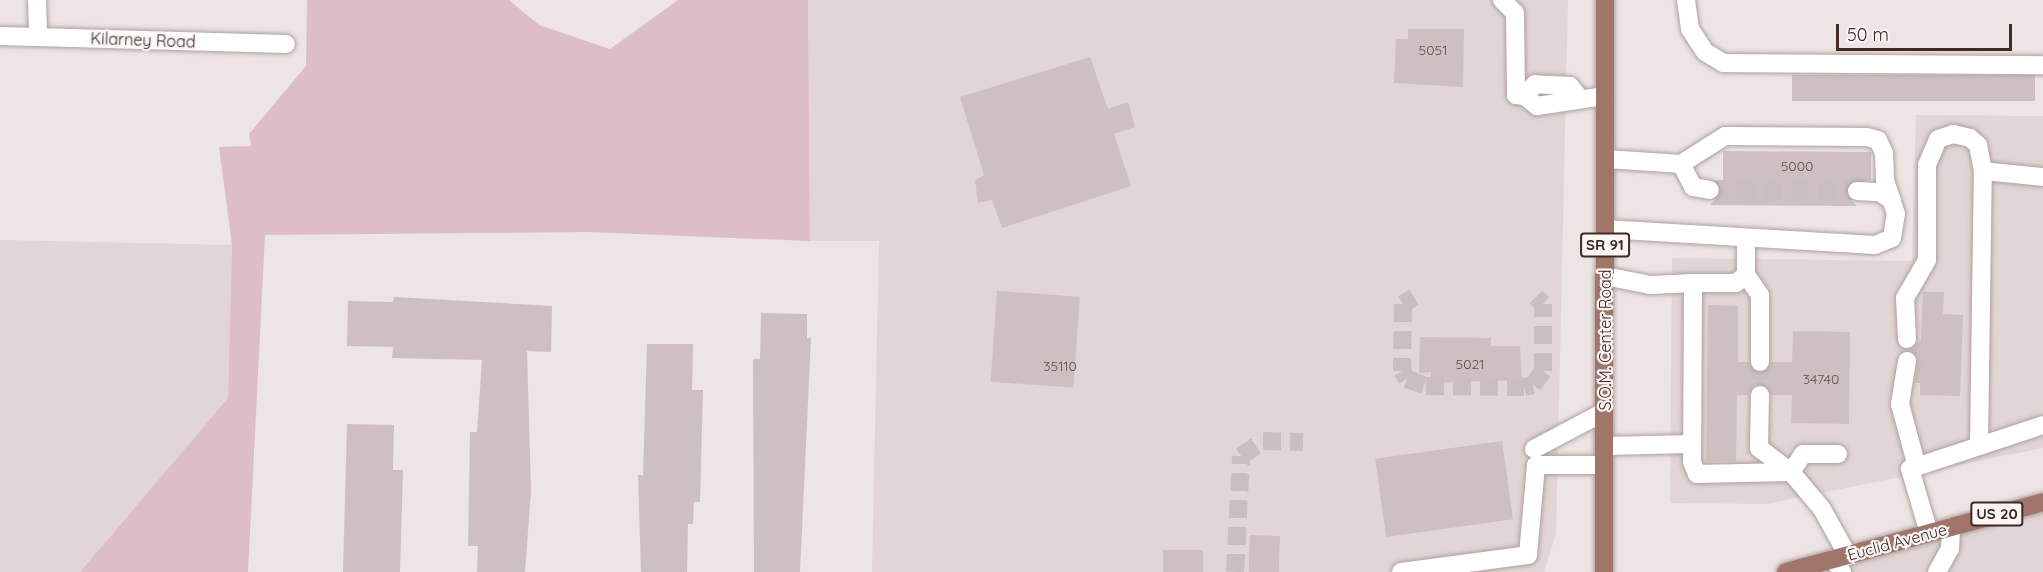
<!DOCTYPE html>
<html>
<head>
<meta charset="utf-8">
<style>
	body { margin:0 }
	#map { position:relative; width:2043px; height:572px; overflow:hidden; background:#ede4e4; font-family:Quicksand,sans-serif }
	div>[style] { position:absolute }
	.built>* { inset:0; background:#e1d5d5 }
	.green>* { inset:0; background:#ddbec6 }
	.building>* { inset:0; background:#cec0c0; transform-origin:0 0 }
	.minor-tunnel>* { height:18px; margin-top:-9px; transform-origin:0; background:repeating-linear-gradient(90deg,#cabfbe 0 18px,transparent 0 27px) }
	.roads { filter:drop-shadow(0 0 2px #aea19f) drop-shadow(0 0 2px #aea19f) }
	.minor>* { height:18px; margin:-9px; padding:0 9px; transform-origin:9px; border-radius:9px; background:#fff }
	.major>* { height:18px; margin:-9px; padding:0 9px; transform-origin:9px; border-radius:9px; background:#a1766a }
	span { translate:-50% -50%; white-space:nowrap; text-align:center; line-height:1.15; -webkit-text-stroke:4.5px #f9f5f5; paint-order:stroke }
	.number-label { font-size:14px; color:#624f4b }
	.number-label span { -webkit-text-stroke-width:0 }
	.shield-label span { padding:2px 4px; background:#f9f5f5; border:2px solid; border-radius:4px; -webkit-text-stroke-width:0 }
	.shield-label { font-size:15px; color:#3e2924; font-weight:700 }
	.street-label { font-size:16px; color:#3e2924 }
	.scale { position:absolute; left:1836px; top:24px; width:176px; height:27px; box-sizing:border-box; border:3px solid #3e2924; border-top:0; padding-left:8px; font-size:18px; line-height:21px; white-space:nowrap; color:#3e2924; -webkit-text-stroke:4px #f9f5f5; paint-order:stroke }
</style>
</head>
<body>
<div id="map">
	<div class="built">
		<div style="clip-path:polygon(808px 0,1568px 0,1556px 534px,1544px 572px,872px 572px,879px 241px,810px 241px)"></div>
		<div style="clip-path:polygon(1916px 115px,2043px 116px,2043px 448px,1767px 504px,1670px 503px,1672px 258px,1912px 261px)"></div>
		<div style="clip-path:polygon(0 240px,232px 245px,228px 398px,80px 572px,0 572px)"></div>
		<div style="clip-path:polygon(2043px 510px,2043px 572px,1813px 572px)"></div>
	</div>
	<div class="green">
		<div style="clip-path:polygon(307px 0,509px 0,539px 25px,610px 49px,678px 0,808px 0,810px 241px,588px 232px,265px 235px,248px 572px,80px 572px,228px 398px,232px 245px,219px 147px,251px 146px,249px 134px,306px 66px)"></div>
	</div>
	<div class="building">
		<div style="clip-path:polygon(1408px 29px,1464px 29px,1463px 87px,1394px 83px,1396px 39px,1408px 39px)"></div>
		<div style="clip-path:polygon(1090px 57px,1108px 109px,1128px 102px,1135px 127px,1114px 134px,1131px 186px,1002px 228px,992px 200px,978px 203px,975px 180px,984px 175px,960px 97px)"></div>
		<div style="left:1792px;top:75px;width:243px;height:26px"></div>
		<div style="clip-path:polygon(1723px 151px,1871px 152px,1871px 180px,1847px 185px,1847px 196px,1857px 206px,1710px 205px,1721px 193px,1714px 180px,1723px 180px)"></div>
		<div style="left:997px;top:291px;width:83px;height:91px;rotate:4deg"></div>
		<div style="clip-path:polygon(1923px 292px,1944px 292px,1943px 314px,1963px 315px,1960px 396px,1920px 395px,1920px 383px,1915px 383px,1918px 358px,1909px 350px,1921px 340px)"></div>
		<div style="clip-path:polygon(394px 297px,552px 306px,551px 352px,527px 351px,531px 491px,525px 572px,477px 572px,478px 546px,468px 546px,470px 432px,477px 432px,482px 360px,392px 358px,393px 347px,347px 346px,348px 301px,393px 302px)"></div>
		<div style="clip-path:polygon(1708px 305px,1738px 306px,1738px 362px,1749px 362px,1759px 373px,1771px 362px,1792px 362px,1793px 331px,1850px 332px,1849px 424px,1791px 423px,1792px 395px,1771px 395px,1766px 386px,1755px 385px,1749px 395px,1737px 395px,1736px 461px,1706px 461px)"></div>
		<div style="clip-path:polygon(761px 313px,807px 314px,807px 338px,811px 338px,800px 572px,754px 572px,753px 359px,760px 359px)"></div>
		<div style="clip-path:polygon(1420px 337px,1491px 338px,1491px 346px,1520px 346px,1522px 380px,1430px 383px,1431px 372px,1419px 373px)"></div>
		<div style="clip-path:polygon(647px 344px,693px 344px,692px 390px,703px 390px,700px 502px,694px 502px,693px 524px,688px 524px,687px 572px,641px 572px,638px 475px,643px 475px)"></div>
		<div style="clip-path:polygon(347px 424px,394px 425px,393px 470px,403px 470px,400px 572px,343px 572px)"></div>
		<div style="left:1502px;top:441px;width:79px;height:128px;rotate:82deg"></div>
		<div style="left:1250px;top:535px;width:30px;height:37px;rotate:2deg"></div>
		<div style="left:1163px;top:550px;width:40px;height:22px"></div>
	</div>
	<div class="minor-tunnel">
		<div style="left:1710px;top:190px;width:147px;rotate:0.4deg"></div>
		<div style="left:1414px;top:297px;width:13px;rotate:148deg"></div>
		<div style="left:1403px;top:304px;width:67px;rotate:90.9deg"></div>
		<div style="left:1402px;top:371px;width:9px;rotate:58deg"></div>
		<div style="left:1407px;top:379px;width:20px;rotate:20deg"></div>
		<div style="left:1426px;top:386px;width:98px;rotate:0.6deg"></div>
		<div style="left:1524px;top:387px;width:9px;rotate:-13deg"></div>
		<div style="left:1533px;top:385px;width:17px;rotate:-54deg"></div>
		<div style="left:1543px;top:371px;width:67px;rotate:-90deg"></div>
		<div style="left:1543px;top:304px;width:10px;rotate:-135deg"></div>
		<div style="left:1760px;top:362px;width:33px;rotate:90deg"></div>
		<div style="left:1235px;top:572px;width:116px;rotate:-87deg"></div>
		<div style="left:1241px;top:456px;width:27px;rotate:-34deg"></div>
		<div style="left:1263px;top:441px;width:40px;rotate:1.4deg"></div>
	</div>
	<div class="roads">
		<div class="minor">
			<div style="left:37px;top:0;width:37px;rotate:88deg"></div>
			<div style="left:1502px;top:0;width:18px;rotate:45deg"></div>
			<div style="left:1515px;top:13px;width:82px;rotate:89.3deg"></div>
			<div style="left:1516px;top:95px;width:9px;rotate:6deg"></div>
			<div style="left:1686px;top:0;width:29px;rotate:82deg"></div>
			<div style="left:1690px;top:29px;width:27px;rotate:57deg"></div>
			<div style="left:1705px;top:52px;width:21px;rotate:31deg"></div>
			<div style="left:1723px;top:63px;width:320px;rotate:0.4deg"></div>
			<div style="left:0;top:36px;width:286px;rotate:1.6deg"></div>
			<div style="left:1578px;top:96px;width:13px;rotate:-129deg"></div>
			<div style="left:1570px;top:86px;width:35px;rotate:-177deg"></div>
			<div style="left:1535px;top:84px;width:16px;rotate:130deg"></div>
			<div style="left:1525px;top:96px;width:16px;rotate:40deg"></div>
			<div style="left:1537px;top:106px;width:69px;rotate:-8.4deg"></div>
			<div style="left:1681px;top:164px;width:26px;rotate:62deg"></div>
			<div style="left:1693px;top:187px;width:17px;rotate:10deg"></div>
			<div style="left:1857px;top:191px;width:22px;rotate:3deg"></div>
			<div style="left:1879px;top:192px;width:15px;rotate:32deg"></div>
			<div style="left:1605px;top:229px;width:270px;rotate:3.4deg"></div>
			<div style="left:1875px;top:245px;width:18px;rotate:-22deg"></div>
			<div style="left:1892px;top:238px;width:24px;rotate:-81deg"></div>
			<div style="left:1896px;top:214px;width:36px;rotate:-108deg"></div>
			<div style="left:1885px;top:180px;width:27px;rotate:-92deg"></div>
			<div style="left:1884px;top:153px;width:14px;rotate:-115deg"></div>
			<div style="left:1878px;top:140px;width:11px;rotate:-165deg"></div>
			<div style="left:1867px;top:137px;width:142px;rotate:-179.6deg"></div>
			<div style="left:1725px;top:136px;width:52px;rotate:147.5deg"></div>
			<div style="left:1681px;top:164px;width:75px;rotate:-176.2deg"></div>
			<div style="left:1746px;top:275px;width:24px;rotate:55deg"></div>
			<div style="left:1760px;top:295px;width:67px;rotate:90deg"></div>
			<div style="left:1605px;top:276px;width:47px;rotate:11.1deg"></div>
			<div style="left:1651px;top:285px;width:42px;rotate:-2.7deg"></div>
			<div style="left:1693px;top:283px;width:179px;rotate:90.3deg"></div>
			<div style="left:1692px;top:462px;width:13px;rotate:67deg"></div>
			<div style="left:1697px;top:474px;width:94px;rotate:-1.2deg"></div>
			<div style="left:1791px;top:472px;width:48px;rotate:50deg"></div>
			<div style="left:1822px;top:509px;width:54px;rotate:61deg"></div>
			<div style="left:1693px;top:283px;width:43px"></div>
			<div style="left:1736px;top:283px;width:13px;rotate:-39deg"></div>
			<div style="left:1746px;top:275px;width:37px;rotate:-90deg"></div>
			<div style="left:1907px;top:339px;width:41px;rotate:-92.8deg"></div>
			<div style="left:1905px;top:298px;width:44px;rotate:-59.9deg"></div>
			<div style="left:1927px;top:260px;width:95px;rotate:-90deg"></div>
			<div style="left:1927px;top:165px;width:28px;rotate:-67deg"></div>
			<div style="left:1938px;top:139px;width:16px;rotate:-18deg"></div>
			<div style="left:1953px;top:134px;width:17px;rotate:13deg"></div>
			<div style="left:1970px;top:138px;width:11px;rotate:41deg"></div>
			<div style="left:1978px;top:145px;width:26px;rotate:79deg"></div>
			<div style="left:1907px;top:361px;width:44px;rotate:99.2deg"></div>
			<div style="left:1900px;top:404px;width:65px;rotate:74.9deg"></div>
			<div style="left:1760px;top:395px;width:53px;rotate:91.1deg"></div>
			<div style="left:1759px;top:448px;width:40px;rotate:37deg"></div>
			<div style="left:1791px;top:472px;width:22px;rotate:-56deg"></div>
			<div style="left:1803px;top:454px;width:35px"></div>
			<div style="left:1604px;top:446px;width:88px;rotate:-1.3deg"></div>
			<div style="left:1979px;top:446px;width:275px;rotate:-89.2deg"></div>
			<div style="left:1983px;top:171px;width:60px;rotate:5.7deg"></div>
			<div style="left:1534px;top:449px;width:79px;rotate:-27.9deg"></div>
			<div style="left:1929px;top:533px;width:67px;rotate:-106.5deg"></div>
			<div style="left:1910px;top:469px;width:140px;rotate:-18.3deg"></div>
			<div style="left:1833px;top:559px;width:16px;rotate:55deg"></div>
			<div style="left:1401px;top:572px;width:128px;rotate:-7.6deg"></div>
			<div style="left:1528px;top:555px;width:90px;rotate:-84.9deg"></div>
			<div style="left:1536px;top:465px;width:68px"></div>
			<div style="left:1937px;top:572px;width:26px;rotate:-61deg"></div>
			<div style="left:1950px;top:549px;width:22px;rotate:-87deg"></div>
		</div>
		<div class="major">
			<div style="left:1604px;top:572px;width:572px;rotate:-89.9deg"></div>
			<div style="left:1786px;top:572px;width:266px;rotate:-15.2deg"></div>
		</div>
	</div>
	<div class="number-label">
		<span style="left:1433px;top:50px">5051</span>
		<span style="left:1797px;top:166px">5000</span>
		<span style="left:1470px;top:364px">5021</span>
		<span style="left:1060px;top:366px">35110</span>
		<span style="left:1821px;top:379px">34740</span>
	</div>
	<div class="shield-label">
		<span style="left:1605px;top:245px">SR 91</span>
		<span style="left:1997px;top:514px">US 20</span>
	</div>
	<div class="street-label">
		<span style="left:143px;top:40px;rotate:2deg">Kilarney Road</span>
		<span style="left:1605px;top:340px;rotate:-90deg">S.O.M. Center Road</span>
		<span style="left:1897px;top:542px;rotate:-15deg">Euclid Avenue</span>
	</div>
	<div class="scale">50 m</div>
</div>
</body>
</html>
